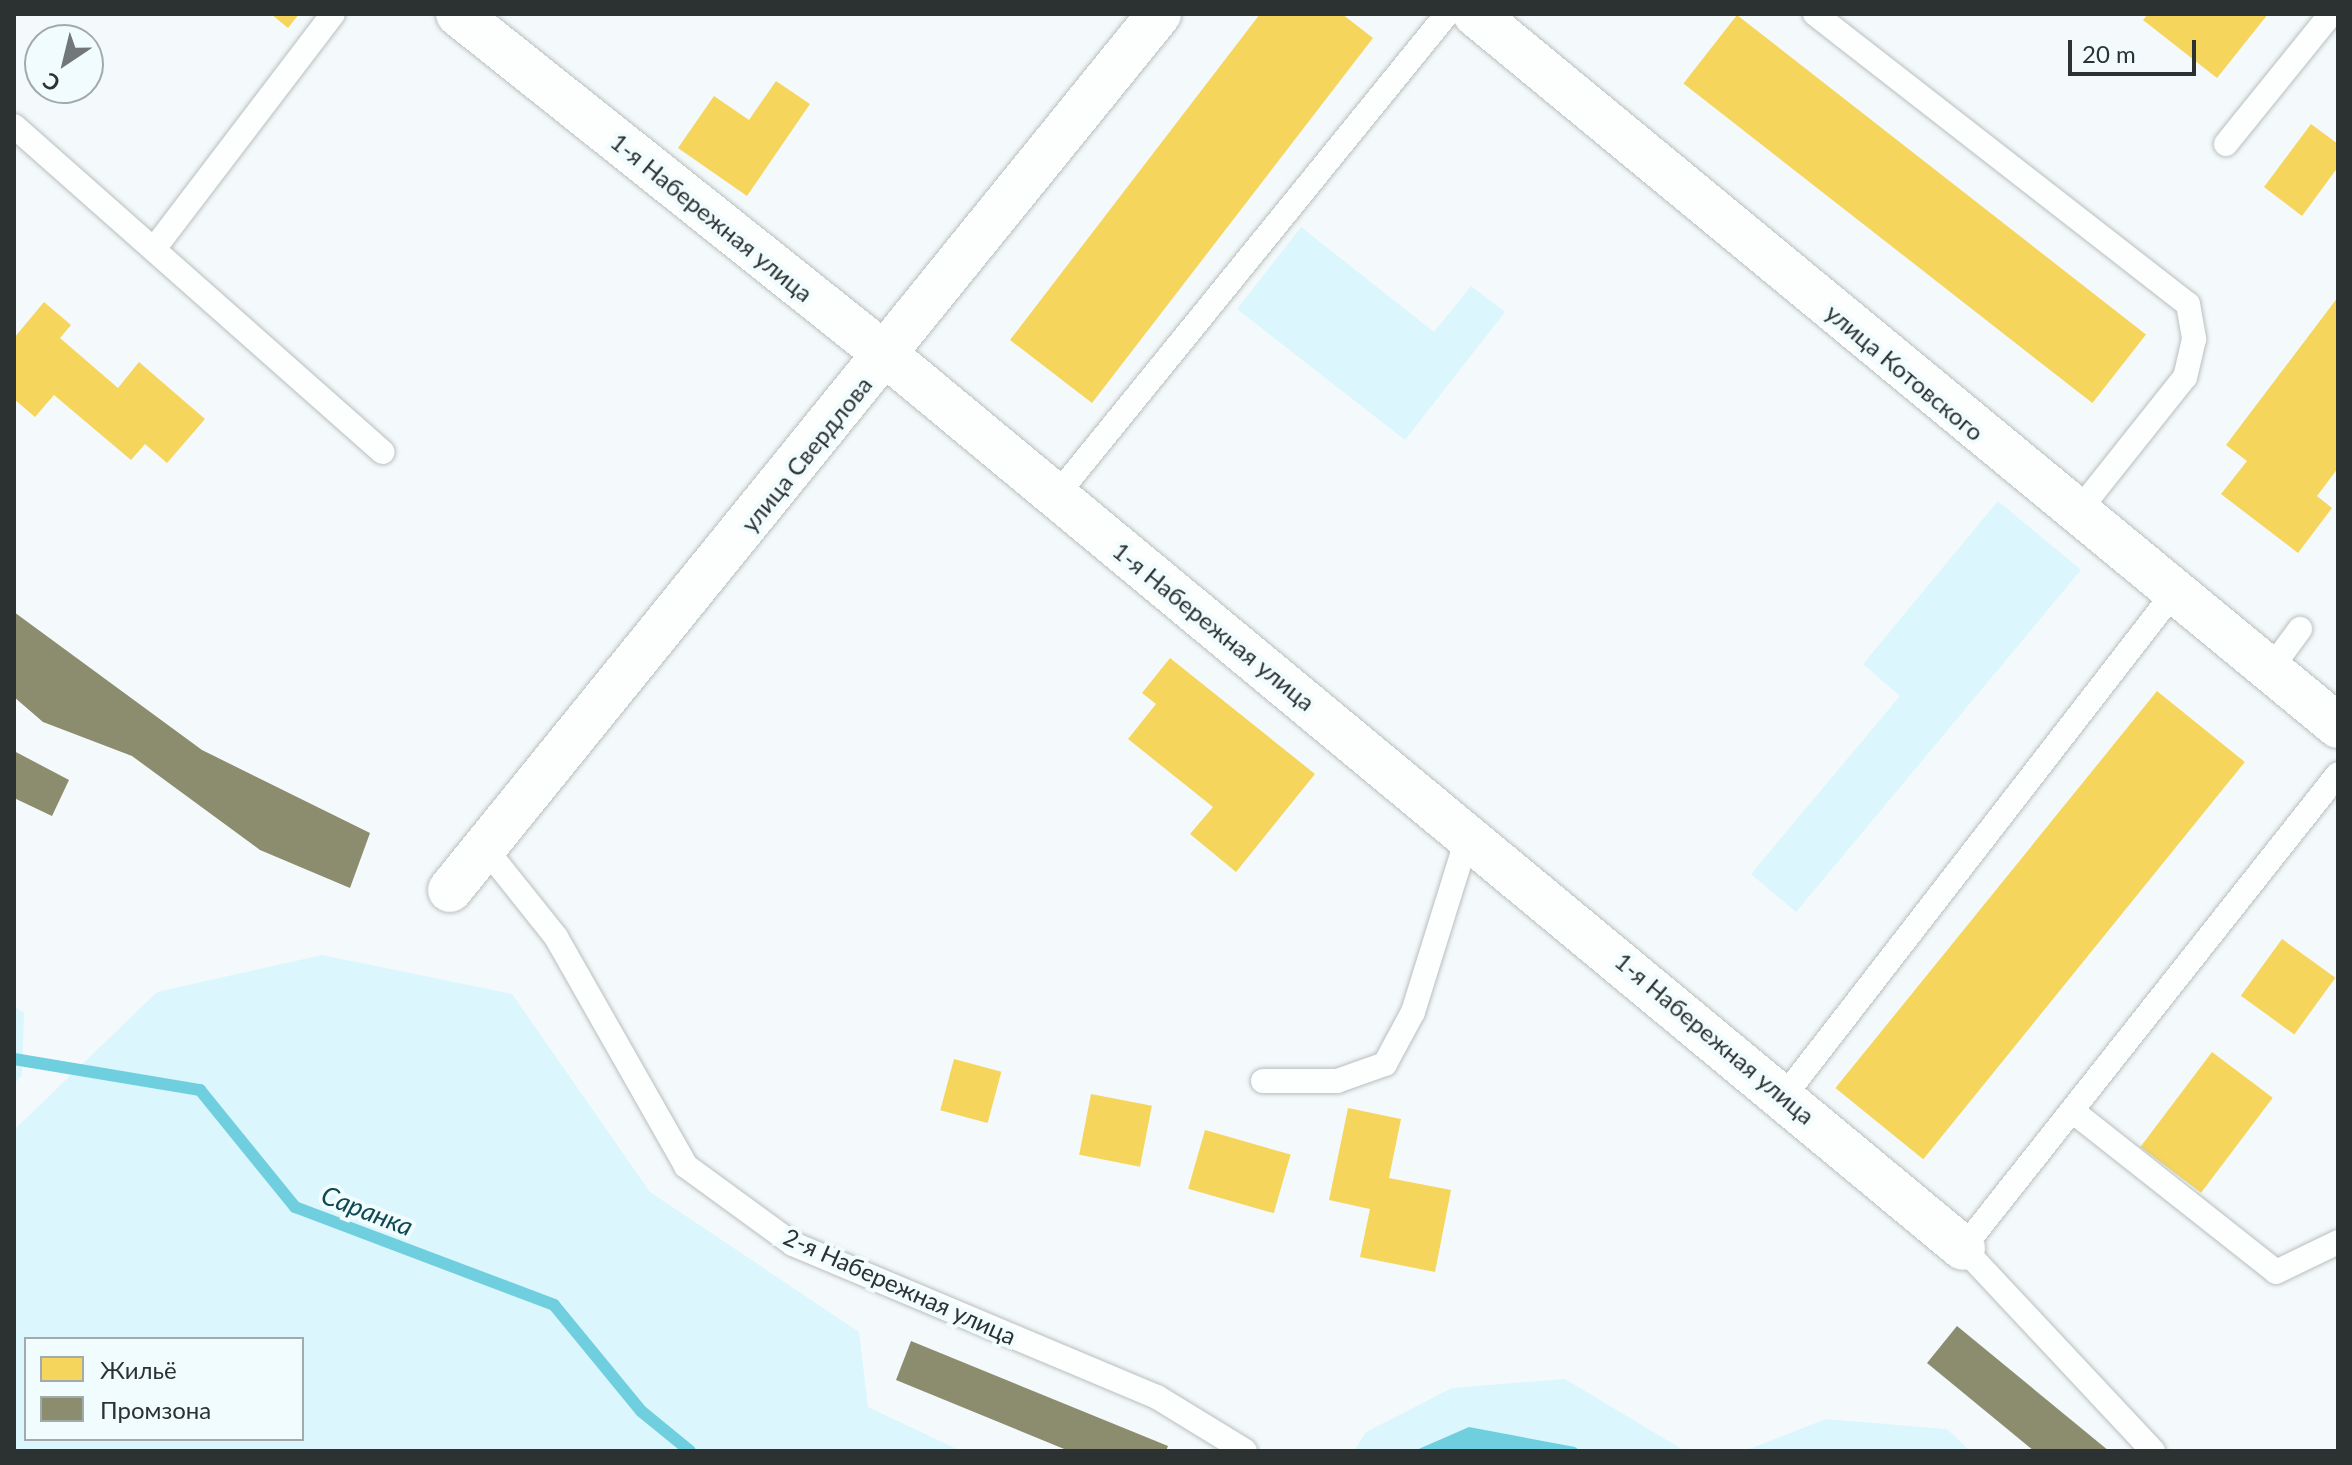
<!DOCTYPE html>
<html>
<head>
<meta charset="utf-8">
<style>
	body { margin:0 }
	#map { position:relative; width:2352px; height:1465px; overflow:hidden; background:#f4fafb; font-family:Lato,sans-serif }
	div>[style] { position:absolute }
	.green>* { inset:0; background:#dbf6fc }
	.water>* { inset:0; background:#6fcfdf }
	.homes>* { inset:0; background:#f6d55c; transform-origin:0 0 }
	.industry>* { inset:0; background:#8c8c6e }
	.stream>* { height:12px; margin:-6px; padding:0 6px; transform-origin:6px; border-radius:6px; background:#6fcfdf }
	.roads { filter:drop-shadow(0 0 2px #b9bebe) drop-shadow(0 0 2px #b9bebe) }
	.lane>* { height:24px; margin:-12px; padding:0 12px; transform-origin:12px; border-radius:12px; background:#fdfefe }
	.street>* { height:44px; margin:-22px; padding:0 22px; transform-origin:22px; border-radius:22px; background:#fdfefe }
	span { translate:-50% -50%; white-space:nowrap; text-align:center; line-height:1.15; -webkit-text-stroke:8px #f1fcfe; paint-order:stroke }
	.street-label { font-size:24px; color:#2c3132 }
	.water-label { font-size:26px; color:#0e4851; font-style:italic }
	.frame { position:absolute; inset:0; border:16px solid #2c3132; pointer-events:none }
	.legend { position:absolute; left:24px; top:1337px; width:280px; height:104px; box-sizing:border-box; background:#f1fcfe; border:2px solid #a2abac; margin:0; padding:10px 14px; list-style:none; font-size:24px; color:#2c3132 }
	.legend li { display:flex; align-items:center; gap:16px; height:40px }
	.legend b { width:40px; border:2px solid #a2abac }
	.north { position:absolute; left:24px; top:24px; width:80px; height:80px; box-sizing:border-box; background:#f1fcfe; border:2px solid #a2abac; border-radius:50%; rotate:215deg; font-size:22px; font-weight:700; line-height:32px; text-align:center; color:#2c3132 }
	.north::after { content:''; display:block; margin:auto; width:28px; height:36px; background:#727778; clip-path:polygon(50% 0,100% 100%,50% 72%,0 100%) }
	.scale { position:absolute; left:2068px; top:40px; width:128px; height:36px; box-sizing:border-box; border:4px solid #2c3132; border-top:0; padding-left:10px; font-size:24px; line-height:28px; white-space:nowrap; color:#2c3132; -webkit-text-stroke:6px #f1fcfe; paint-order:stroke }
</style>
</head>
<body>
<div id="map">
	<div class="green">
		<div style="clip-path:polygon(1301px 227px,1434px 332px,1471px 286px,1505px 312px,1405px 440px,1237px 309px)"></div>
		<div style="clip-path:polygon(1998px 501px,2081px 570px,1796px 912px,1751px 874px,1900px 696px,1863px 664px)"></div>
		<div style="clip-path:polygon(evenodd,322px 955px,512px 994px,650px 1192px,859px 1332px,868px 1407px,961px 1451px,14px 1451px,14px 1130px,157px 992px,322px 955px,26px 1339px,302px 1339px,302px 1439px,26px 1439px,26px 1339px)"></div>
		<div style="clip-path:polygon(14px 1006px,24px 1013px,22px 1075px,14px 1084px)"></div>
		<div style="clip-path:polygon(1565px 1379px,1685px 1451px,1580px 1451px,1469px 1427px,1414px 1451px,1354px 1451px,1366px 1432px,1452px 1388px)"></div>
		<div style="clip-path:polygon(1826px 1419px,1947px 1429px,1970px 1451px,1744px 1451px)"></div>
	</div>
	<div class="water">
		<div style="clip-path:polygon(1469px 1427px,1575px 1447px,1580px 1451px,1414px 1451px)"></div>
	</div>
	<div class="homes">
		<div style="clip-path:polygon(271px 14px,299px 14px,288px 28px)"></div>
		<div style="clip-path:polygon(1260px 14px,1342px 14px,1373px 38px,1092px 403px,1010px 340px)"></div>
		<div style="clip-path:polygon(2148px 14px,2268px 14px,2217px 78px,2143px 20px)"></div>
		<div style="left:1737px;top:15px;width:519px;height:87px;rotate:38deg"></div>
		<div style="clip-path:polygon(776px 81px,810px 104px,747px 196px,678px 148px,714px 96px,749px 120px)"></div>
		<div style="clip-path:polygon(2311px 124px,2338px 144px,2338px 167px,2302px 216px,2264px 187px)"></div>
		<div style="clip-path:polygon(2338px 297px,2338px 468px,2317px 496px,2332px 508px,2298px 553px,2221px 494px,2247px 461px,2226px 445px)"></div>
		<div style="clip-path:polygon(44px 302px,71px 325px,60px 338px,118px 388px,139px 362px,205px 419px,167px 463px,145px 444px,131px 460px,54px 395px,35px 417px,14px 399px,14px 338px)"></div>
		<div style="clip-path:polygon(1170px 658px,1315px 774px,1236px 872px,1190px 834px,1213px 807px,1128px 739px,1156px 704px,1142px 693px)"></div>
		<div style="left:2157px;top:691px;width:113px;height:511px;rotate:39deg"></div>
		<div style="left:2282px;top:939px;width:66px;height:70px;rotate:36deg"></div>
		<div style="left:2212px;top:1052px;width:76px;height:119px;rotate:37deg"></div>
		<div style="left:954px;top:1059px;width:49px;height:53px;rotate:15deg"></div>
		<div style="left:1091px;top:1094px;width:62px;height:62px;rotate:11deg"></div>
		<div style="clip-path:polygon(1348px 1108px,1401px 1119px,1389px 1178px,1451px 1190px,1435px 1272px,1360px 1257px,1370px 1209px,1329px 1200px)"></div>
		<div style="left:1205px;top:1130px;width:89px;height:61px;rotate:16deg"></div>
	</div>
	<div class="industry">
		<div style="clip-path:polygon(14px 612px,202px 750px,370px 833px,350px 888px,260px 850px,132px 756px,43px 722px,14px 697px)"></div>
		<div style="clip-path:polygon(14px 751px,69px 780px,52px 816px,14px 798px)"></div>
		<div style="clip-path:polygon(1957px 1326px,2109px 1451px,2034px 1451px,1927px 1363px)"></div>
		<div style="clip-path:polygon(911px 1341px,1168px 1446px,1166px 1451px,1069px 1451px,896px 1380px)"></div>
	</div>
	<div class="stream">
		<div style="left:14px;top:1059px;width:189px;rotate:9.5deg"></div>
		<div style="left:200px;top:1090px;width:151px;rotate:50.9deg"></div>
		<div style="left:295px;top:1207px;width:277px;rotate:20.7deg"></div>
		<div style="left:554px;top:1305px;width:137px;rotate:50.6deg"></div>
		<div style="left:641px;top:1411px;width:63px;rotate:39.2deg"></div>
	</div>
	<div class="roads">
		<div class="lane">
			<div style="left:1815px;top:14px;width:472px;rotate:37.9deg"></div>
			<div style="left:2188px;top:304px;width:36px;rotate:80deg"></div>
			<div style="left:2194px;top:339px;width:39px;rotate:103deg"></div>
			<div style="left:2185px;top:377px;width:175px;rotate:128.5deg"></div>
			<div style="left:14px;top:126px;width:492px;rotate:41.5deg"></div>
			<div style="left:2226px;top:144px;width:167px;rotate:-51.1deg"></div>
			<div style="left:157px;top:245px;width:290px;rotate:-52.7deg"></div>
			<div style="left:1056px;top:496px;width:621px;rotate:-50.95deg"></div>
			<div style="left:2270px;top:670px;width:51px;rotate:-53.8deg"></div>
			<div style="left:485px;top:848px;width:114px;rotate:51.4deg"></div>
			<div style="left:556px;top:937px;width:263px;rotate:60.4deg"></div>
			<div style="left:686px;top:1166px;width:132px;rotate:36.1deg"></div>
			<div style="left:793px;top:1244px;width:395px;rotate:22.8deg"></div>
			<div style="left:1157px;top:1397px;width:103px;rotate:31.5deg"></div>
			<div style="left:1263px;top:1081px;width:74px"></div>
			<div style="left:1337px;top:1081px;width:51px;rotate:-19.5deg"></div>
			<div style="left:1385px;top:1064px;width:59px;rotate:-61.7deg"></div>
			<div style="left:1413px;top:1012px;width:185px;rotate:-72.7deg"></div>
			<div style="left:1785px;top:1095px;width:632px;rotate:-52.26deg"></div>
			<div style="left:2075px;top:1113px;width:256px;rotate:38.3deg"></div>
			<div style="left:2276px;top:1272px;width:69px;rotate:-25.8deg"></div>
			<div style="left:2153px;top:1451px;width:278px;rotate:-133.1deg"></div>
			<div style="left:1963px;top:1248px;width:604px;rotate:-51.65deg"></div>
		</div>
		<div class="street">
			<div style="left:458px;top:14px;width:547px;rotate:38.55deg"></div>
			<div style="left:886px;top:355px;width:1399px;rotate:39.66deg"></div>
			<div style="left:1475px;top:14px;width:1119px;rotate:39.52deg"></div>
			<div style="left:450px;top:890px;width:1127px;rotate:-51.01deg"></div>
		</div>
	</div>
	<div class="street-label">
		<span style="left:712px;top:217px;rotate:39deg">1-я Набережная улица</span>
		<span style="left:1905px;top:372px;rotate:40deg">улица Котовского</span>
		<span style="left:806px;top:454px;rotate:-51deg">улица Свердлова</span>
		<span style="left:1214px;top:626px;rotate:39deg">1-я Набережная улица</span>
		<span style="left:1715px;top:1038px;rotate:40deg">1-я Набережная улица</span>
		<span style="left:900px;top:1286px;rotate:24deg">2-я Набережная улица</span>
	</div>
	<div class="water-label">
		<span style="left:367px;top:1211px;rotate:21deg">Саранка</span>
	</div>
	<div class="frame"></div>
	<ul class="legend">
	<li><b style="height:22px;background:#f6d55c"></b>Жильё</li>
	<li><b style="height:22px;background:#8c8c6e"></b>Промзона</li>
	</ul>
	<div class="north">С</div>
	<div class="scale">20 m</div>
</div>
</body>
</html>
